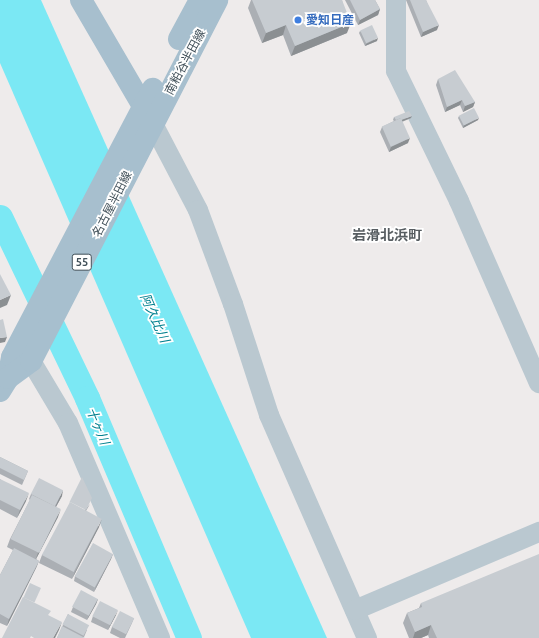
<!DOCTYPE html>
<html>
<head>
<meta charset="utf-8">
<style>
	body { margin:0 }
	#map { position:relative; width:539px; height:638px; overflow:hidden; background:#eeebeb; font-family:Ubuntu,"Noto Sans JP",sans-serif }
	div>[style] { position:absolute }
	.water>* { inset:0; background:#7be8f4 }
	.river>* { height:25px; margin:-12.5px; padding:0 12.5px; transform-origin:12.5px; border-radius:12.5px; background:#7be8f4 }
	.minor>* { height:20px; margin:-10px; padding:0 10px; transform-origin:10px; border-radius:10px; background:#bac8d0 }
	.major>* { height:22px; margin:-11px; padding:0 11px; transform-origin:11px; border-radius:11px; background:#a7bfce }
	.wall>* { inset:0; background:#abafb4 }
	.shaded-wall>* { inset:0; background:#8b8f92 }
	.building>* { inset:0; background:#c7ccd1; transform-origin:0 0 }
	.dots>* { width:11px; height:11px; translate:-50% -50%; box-sizing:border-box; border:2px solid #fff; border-radius:50% }
	span { translate:-50% -50%; white-space:nowrap; text-align:center; line-height:1.15; -webkit-text-stroke:3.5px #fff; paint-order:stroke }
	.shield-label span { padding:1px 3px; background:#fff; border:1px solid; border-radius:3px; -webkit-text-stroke-width:0 }
	.shield-label { font-size:11px; color:#42515a; font-weight:700 }
	.shop-label { font-size:12px; color:#366cbe; font-weight:700 }
	.left { translate:0 -50%; text-align:left }
	.street-label { font-size:12px; color:#42515a }
	.water-label { font-size:13px; color:#03818f; font-style:italic }
	.quarter-label { font-size:14px; color:#575d61; font-weight:700 }
</style>
</head>
<body>
<div id="map">
	<div class="water">
		<div style="clip-path:polygon(0 0,41px 0,327px 638px,251px 638px,0 63px)"></div>
	</div>
	<div class="river">
		<div style="left:0;top:217px;width:201px;rotate:64.3deg"></div>
		<div style="left:87px;top:398px;width:261px;rotate:67deg"></div>
	</div>
	<div class="minor">
		<div style="left:396px;top:0;width:71px;rotate:90deg"></div>
		<div style="left:396px;top:71px;width:144px;rotate:64.1deg"></div>
		<div style="left:459px;top:201px;width:199px;rotate:66.3deg"></div>
		<div style="left:153px;top:124px;width:97px;rotate:62.4deg"></div>
		<div style="left:198px;top:210px;width:100px;rotate:69.6deg"></div>
		<div style="left:233px;top:304px;width:117px;rotate:72deg"></div>
		<div style="left:269px;top:415px;width:244px;rotate:66.3deg"></div>
		<div style="left:31px;top:361px;width:72px;rotate:59.2deg"></div>
		<div style="left:68px;top:423px;width:234px;rotate:66.8deg"></div>
		<div style="left:355px;top:610px;width:200px;rotate:-23deg"></div>
	</div>
	<div class="major">
		<div style="left:81px;top:0;width:137px;rotate:59.7deg"></div>
		<div style="left:179px;top:39px;width:44px;rotate:-61.7deg"></div>
		<div style="left:8px;top:378px;width:21px;rotate:-79deg"></div>
		<div style="left:12px;top:357px;width:303px;rotate:-62.3deg"></div>
		<div style="left:0;top:391px;width:15px;rotate:-58deg"></div>
		<div style="left:8px;top:378px;width:29px;rotate:-36deg"></div>
		<div style="left:31px;top:361px;width:406px;rotate:-62.7deg"></div>
	</div>
	<div class="wall">
		<div style="clip-path:polygon(251px 0,342px 0,347px 33px,291px 56px,283px 35px,262px 43px,248px 8px)"></div>
		<div style="clip-path:polygon(345px 0,375px 0,380px 9px,378px 15px,358px 25px)"></div>
		<div style="clip-path:polygon(406px 0,426px 0,437px 30px,421px 37px)"></div>
		<div style="clip-path:polygon(360px 31px,377px 41px,365px 46px,359px 33px)"></div>
		<div style="clip-path:polygon(438px 79px,475px 102px,473px 107px,463px 112px,460px 105px,445px 112px,436px 85px)"></div>
		<div style="clip-path:polygon(459px 116px,478px 120px,463px 128px,458px 118px)"></div>
		<div style="clip-path:polygon(394px 117px,411px 118px,402px 122px,408px 143px,389px 152px,380px 132px,382px 127px,394px 121px,393px 120px)"></div>
		<div style="clip-path:polygon(0 457px,28px 471px,22px 485px,0 474px)"></div>
		<div style="clip-path:polygon(0 479px,26px 501px,17px 518px,0 509px)"></div>
		<div style="clip-path:polygon(31px 494px,62px 496px,56px 507px,58px 517px,36px 559px,39px 561px,36px 568px,7px 626px,0 623px,0 575px,13px 550px,7px 547px,10px 539px,30px 500px,29px 499px)"></div>
		<div style="clip-path:polygon(90px 504px,86px 511px,99px 527px,72px 579px,39px 563px,42px 555px)"></div>
		<div style="clip-path:polygon(113px 554px,111px 559px,94px 592px,74px 581px,75px 576px)"></div>
		<div style="clip-path:polygon(98px 599px,96px 604px,87px 620px,71px 612px,73px 607px)"></div>
		<div style="clip-path:polygon(421px 603px,539px 638px,429px 638px,428px 635px,421px 638px,409px 638px,403px 623px,407px 613px,419px 608px)"></div>
		<div style="clip-path:polygon(68px 614px,87px 630px,84px 637px,57px 638px)"></div>
		<div style="clip-path:polygon(116px 615px,108px 630px,91px 622px,93px 616px)"></div>
		<div style="clip-path:polygon(134px 618px,132px 623px,125px 638px,120px 638px,110px 633px,112px 627px)"></div>
	</div>
	<div class="shaded-wall">
		<div style="clip-path:polygon(380px 9px,378px 15px,358px 25px,360px 20px)"></div>
		<div style="clip-path:polygon(351px 23px,347px 33px,291px 56px,295px 46px)"></div>
		<div style="clip-path:polygon(286px 25px,283px 35px,262px 43px,266px 33px)"></div>
		<div style="clip-path:polygon(439px 25px,437px 30px,421px 37px,423px 32px)"></div>
		<div style="clip-path:polygon(378px 38px,377px 41px,365px 46px,366px 44px)"></div>
		<div style="clip-path:polygon(462px 100px,460px 105px,445px 112px,447px 107px)"></div>
		<div style="clip-path:polygon(475px 102px,473px 107px,463px 112px,465px 106px)"></div>
		<div style="clip-path:polygon(412px 116px,411px 118px,395px 124px,396px 122px)"></div>
		<div style="clip-path:polygon(479px 118px,478px 120px,463px 128px,464px 125px)"></div>
		<div style="clip-path:polygon(410px 138px,408px 143px,389px 152px,391px 147px)"></div>
		<div style="clip-path:polygon(11px 295px,7px 305px,0 308px,0 300px)"></div>
		<div style="clip-path:polygon(7px 337px,5px 342px,0 343px,0 338px)"></div>
		<div style="clip-path:polygon(63px 490px,62px 496px,53px 512px,55px 507px)"></div>
		<div style="clip-path:polygon(29px 493px,26px 501px,17px 518px,20px 510px)"></div>
		<div style="clip-path:polygon(61px 509px,58px 517px,35px 561px,38px 553px)"></div>
		<div style="clip-path:polygon(102px 519px,99px 527px,72px 579px,75px 572px)"></div>
		<div style="clip-path:polygon(113px 554px,111px 559px,94px 592px,96px 587px)"></div>
		<div style="clip-path:polygon(39px 561px,36px 568px,7px 626px,9px 619px)"></div>
		<div style="clip-path:polygon(98px 599px,96px 604px,87px 620px,89px 615px)"></div>
		<div style="clip-path:polygon(118px 610px,116px 615px,108px 630px,110px 625px)"></div>
		<div style="clip-path:polygon(62px 622px,59px 630px,55px 638px,53px 638px)"></div>
		<div style="clip-path:polygon(431px 625px,428px 635px,421px 638px,413px 638px,415px 632px)"></div>
	</div>
	<div class="building">
		<div style="clip-path:polygon(252px 0,342px 0,351px 23px,295px 46px,286px 25px,266px 33px)"></div>
		<div style="clip-path:polygon(350px 0,375px 0,380px 9px,360px 20px)"></div>
		<div style="clip-path:polygon(410px 0,426px 0,439px 25px,423px 32px)"></div>
		<div style="left:372px;top:25px;width:14px;height:13px;rotate:65deg"></div>
		<div style="clip-path:polygon(455px 70px,475px 102px,465px 106px,462px 100px,447px 107px,438px 79px)"></div>
		<div style="left:474px;top:108px;width:11px;height:17px;rotate:63deg"></div>
		<div style="clip-path:polygon(409px 111px,412px 116px,401px 120px,401px 118px,396px 120px,394px 117px)"></div>
		<div style="left:401px;top:118px;width:22px;height:21px;rotate:66deg"></div>
		<div style="clip-path:polygon(0 274px,11px 295px,0 300px)"></div>
		<div style="clip-path:polygon(3px 319px,7px 337px,0 338px,0 320px)"></div>
		<div style="clip-path:polygon(0 457px,28px 471px,24px 480px,0 468px)"></div>
		<div style="clip-path:polygon(82px 477px,92px 498px,86px 510px,70px 502px,69px 503px)"></div>
		<div style="left:39px;top:478px;width:27px;height:18px;rotate:27deg"></div>
		<div style="clip-path:polygon(0 479px,29px 493px,20px 510px,0 500px)"></div>
		<div style="left:32px;top:495px;width:32px;height:49px;rotate:26deg"></div>
		<div style="left:70px;top:502px;width:36px;height:60px;rotate:28deg"></div>
		<div style="left:93px;top:543px;width:23px;height:38px;rotate:29deg"></div>
		<div style="clip-path:polygon(14px 548px,39px 561px,9px 619px,0 614px,0 575px)"></div>
		<div style="clip-path:polygon(539px 554px,539px 638px,437px 638px,431px 625px,415px 632px,407px 613px,422px 607px,421px 603px)"></div>
		<div style="left:30px;top:583px;width:12px;height:16px;rotate:24deg"></div>
		<div style="left:81px;top:590px;width:19px;height:19px;rotate:28deg"></div>
		<div style="clip-path:polygon(23px 597px,51px 611px,48px 615px,62px 622px,53px 638px,34px 638px,31px 636px,30px 638px,2px 638px)"></div>
		<div style="left:100px;top:601px;width:20px;height:17px;rotate:27deg"></div>
		<div style="left:120px;top:611px;width:16px;height:18px;rotate:27deg"></div>
		<div style="left:68px;top:614px;width:24px;height:12px;rotate:28deg"></div>
		<div style="clip-path:polygon(62px 626px,85px 638px,57px 638px)"></div>
	</div>
	<div class="dots">
		<div style="left:298px;top:20px;background:#3f7fe0"></div>
	</div>
	<div class="shield-label">
		<span style="left:82px;top:262px">55</span>
	</div>
	<div class="shop-label">
		<span class="left" style="left:306px;top:20px">愛知日産</span>
	</div>
	<div class="street-label">
		<span style="left:185px;top:62px;rotate:-62deg">南粕谷半田線</span>
		<span style="left:112px;top:204px;rotate:-63deg">名古屋半田線</span>
	</div>
	<div class="water-label">
		<span style="left:155px;top:318px;rotate:66deg">阿久比川</span>
		<span style="left:98px;top:426px;rotate:67deg">十ヶ川</span>
	</div>
	<div class="quarter-label">
		<span style="left:387px;top:235px">岩滑北浜町</span>
	</div>
</div>
</body>
</html>
